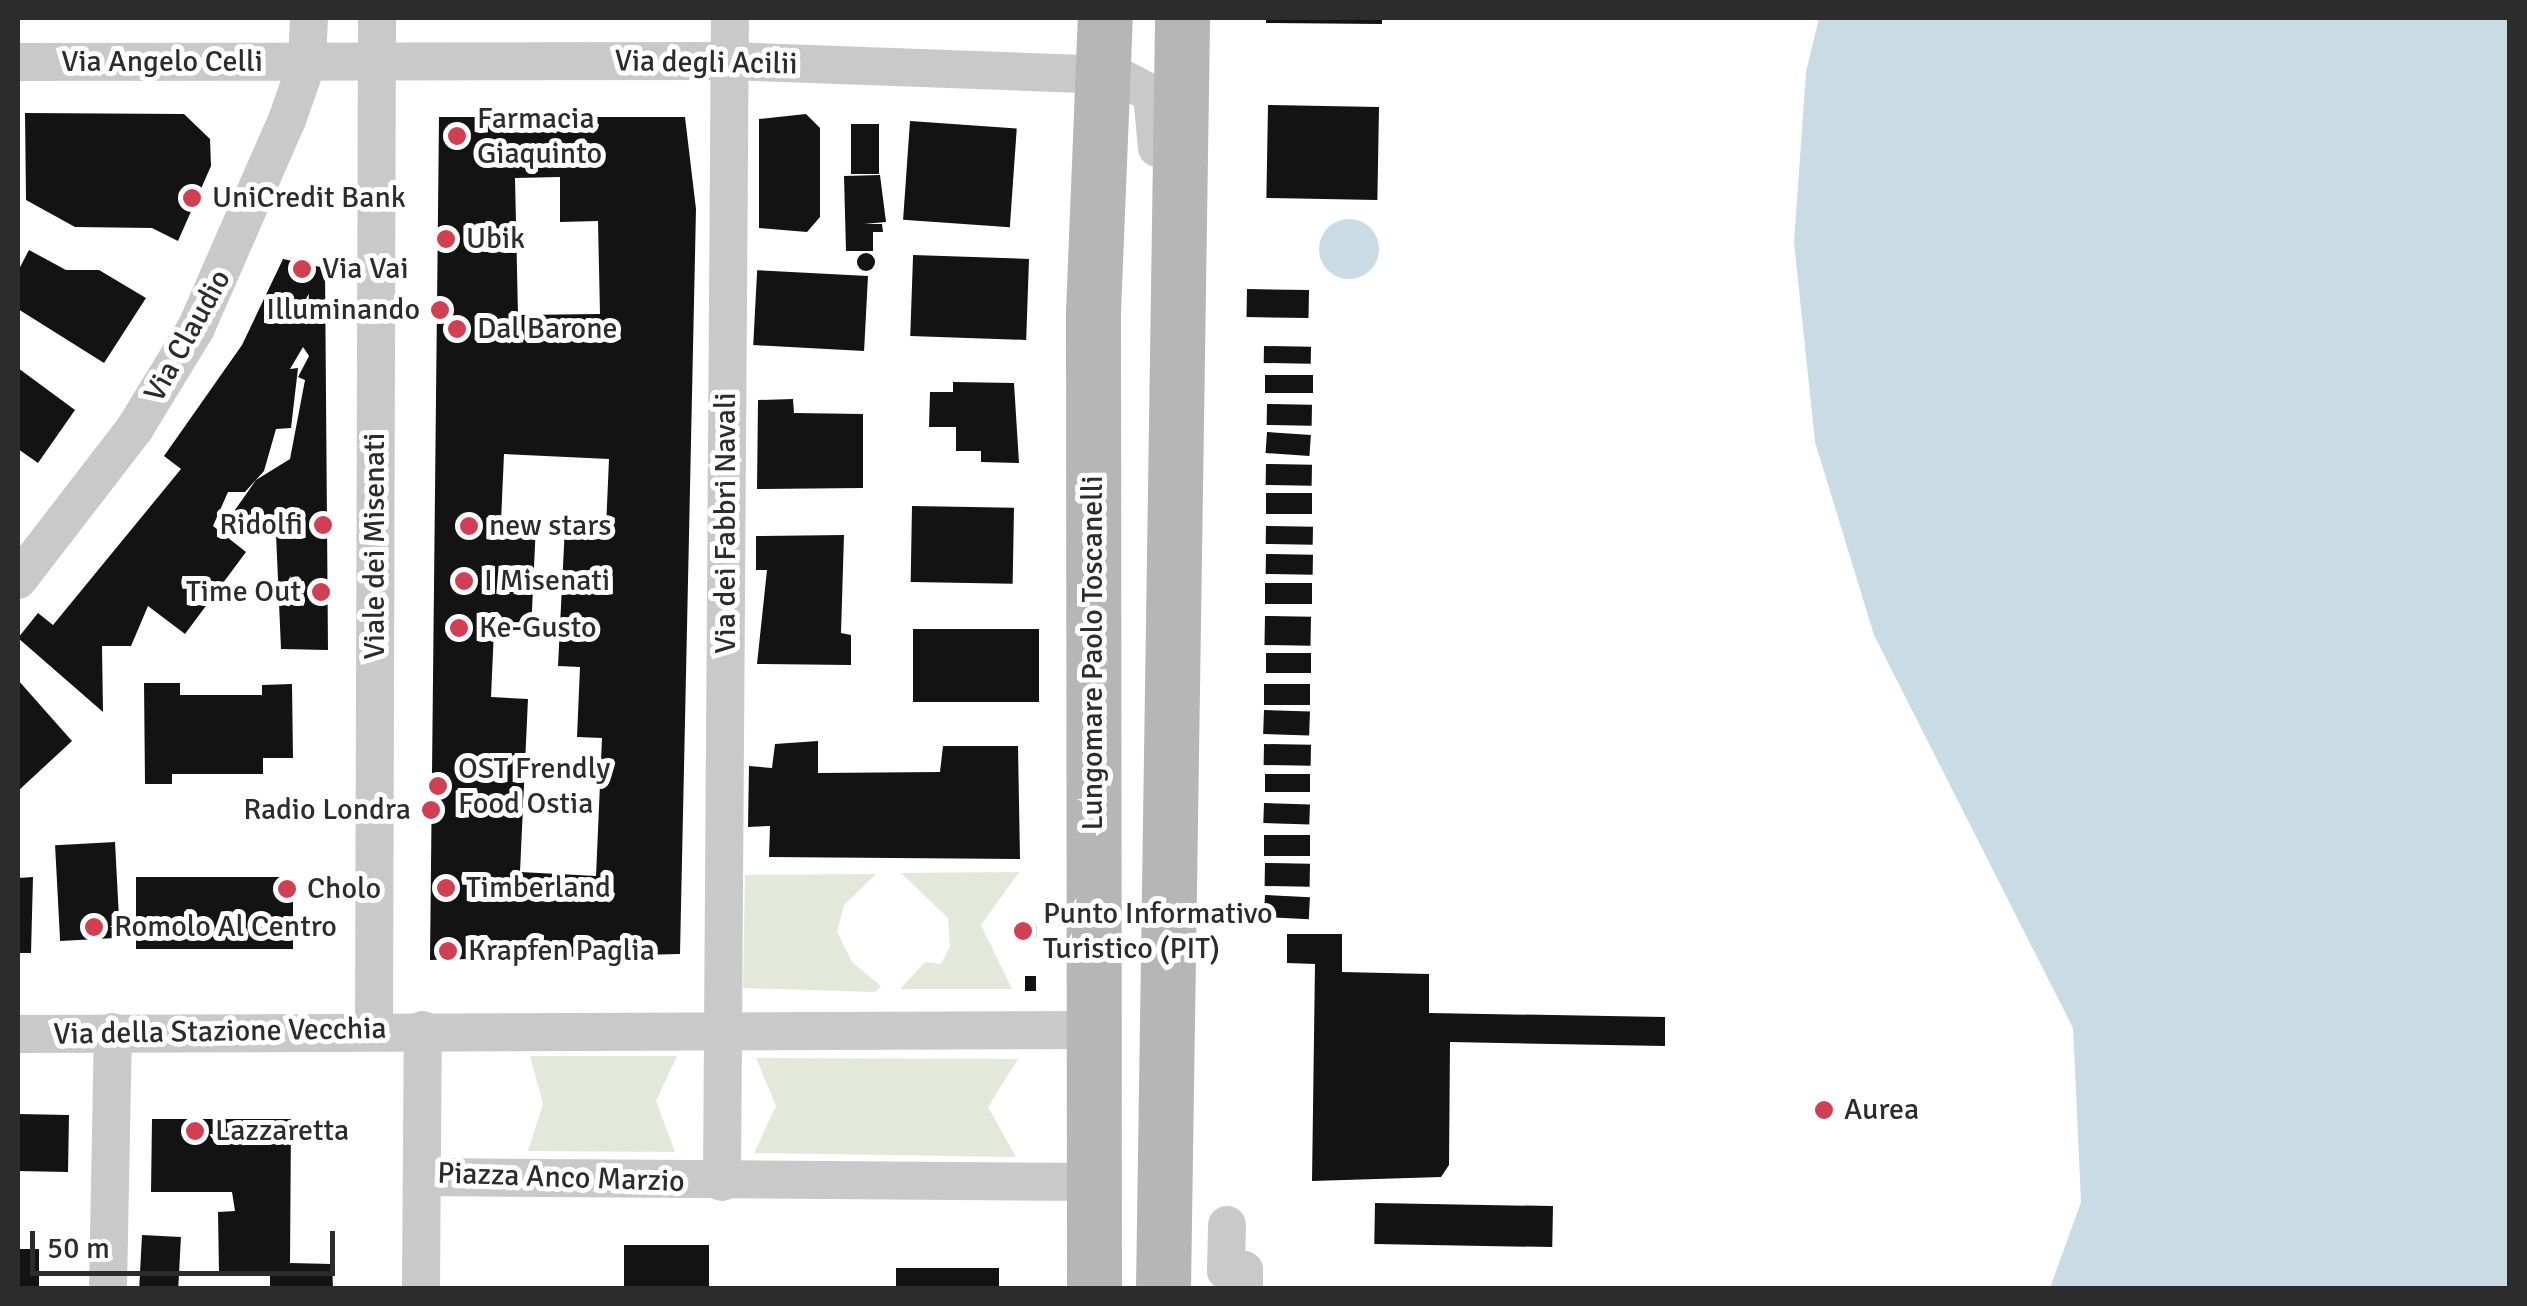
<!DOCTYPE html>
<html>
<head>
<meta charset="utf-8">
<style>
	body { margin:0 }
	#map { position:relative; width:2527px; height:1306px; overflow:hidden; background:#fff; font-family:Signika,sans-serif }
	div>[style] { position:absolute }
	.green>* { inset:0; background:#e3e8db }
	.water>* { inset:0; background:#c9dce6 }
	.round { border-radius:50% }
	.building>* { inset:0; background:#131313; transform-origin:0 0 }
	.street>* { height:38px; margin:-19px; padding:0 19px; transform-origin:19px; border-radius:19px; background:#c9c9c9 }
	.secondary>* { height:55px; margin:-27.5px; padding:0 27.5px; transform-origin:27.5px; border-radius:27.5px; background:#b6b6b6 }
	.dots>* { width:28px; height:28px; translate:-50% -50%; box-sizing:border-box; border:5px solid #fff; border-radius:50% }
	span { translate:-50% -50%; white-space:nowrap; text-align:center; line-height:1.15; -webkit-text-stroke:10px #fff; paint-order:stroke }
	.street-label { font-size:30px; color:#2c2c2c }
	.poi-label { font-size:30px; color:#2c2c2c }
	.left { translate:0 -50%; text-align:left }
	.right { translate:-100% -50%; text-align:right }
	.frame { position:absolute; inset:0; border:20px solid #2c2c2c; pointer-events:none }
	.scale { position:absolute; left:30px; top:1231px; width:305px; height:45px; box-sizing:border-box; border:5px solid #2c2c2c; border-top:0; padding-left:12px; font-size:30px; line-height:35px; white-space:nowrap; color:#2c2c2c; -webkit-text-stroke:8px #fff; paint-order:stroke }
</style>
</head>
<body>
<div id="map">
	<div class="green">
		<div style="clip-path:polygon(1019px 872px,981px 925px,1012px 989px,900px 989px,925px 962px,941px 964px,950px 946px,948px 918px,901px 873px)"></div>
		<div style="clip-path:polygon(876px 874px,844px 905px,837px 932px,852px 962px,881px 986px,875px 992px,743px 988px,745px 875px)"></div>
		<div style="clip-path:polygon(530px 1056px,677px 1056px,656px 1101px,675px 1152px,528px 1151px,543px 1104px)"></div>
		<div style="clip-path:polygon(756px 1058px,1018px 1059px,988px 1107px,1016px 1157px,754px 1153px,776px 1106px)"></div>
	</div>
	<div class="water">
		<div style="clip-path:polygon(1819px 18px,2509px 18px,2509px 1288px,2050px 1288px,2081px 1202px,2073px 1028px,1874px 635px,1815px 442px,1794px 242px,1806px 72px)"></div>
		<div class="round" style="left:1319px;top:219px;width:60px;height:60px"></div>
	</div>
	<div class="building">
		<div style="clip-path:polygon(1266px 18px,1382px 18px,1382px 24px,1266px 23px)"></div>
		<div style="left:1268px;top:105px;width:111px;height:93px;rotate:1deg"></div>
		<div style="clip-path:polygon(25px 113px,184px 114px,210px 139px,211px 166px,178px 241px,152px 228px,75px 227px,26px 200px)"></div>
		<div style="clip-path:polygon(806px 114px,820px 128px,820px 217px,807px 232px,759px 228px,759px 119px)"></div>
		<div style="clip-path:polygon(evenodd,439px 117px,685px 117px,696px 209px,680px 954px,430px 960px,439px 117px,560px 177px,560px 222px,598px 221px,600px 314px,518px 315px,515px 178px,560px 177px,439px 117px,504px 454px,609px 459px,606px 528px,565px 526px,558px 666px,580px 667px,577px 737px,602px 738px,596px 876px,520px 872px,528px 699px,491px 697px,494px 630px,531px 632px,536px 524px,501px 522px,504px 454px)"></div>
		<div style="left:910px;top:121px;width:107px;height:99px;rotate:4deg"></div>
		<div style="left:851px;top:124px;width:28px;height:50px"></div>
		<div style="clip-path:polygon(880px 175px,886px 222px,864px 224px,882px 224px,883px 232px,873px 232px,873px 251px,846px 251px,844px 176px)"></div>
		<div style="clip-path:polygon(29px 250px,66px 270px,99px 270px,146px 298px,104px 363px,18px 309px,18px 271px)"></div>
		<div class="round" style="left:857px;top:253px;width:18px;height:18px"></div>
		<div style="clip-path:polygon(283px 259px,325px 268px,328px 650px,281px 649px,276px 534px,235px 529px,235px 510px,256px 480px,290px 459px,305px 380px,298px 377px,309px 356px,303px 347px,290px 369px,298px 368px,291px 428px,276px 429px,264px 471px,245px 492px,228px 492px,213px 526px,246px 552px,185px 634px,148px 606px,131px 646px,102px 646px,103px 712px,18px 638px,38px 613px,53px 625px,181px 469px,164px 456px,242px 345px)"></div>
		<div style="left:1029px;top:259px;width:81px;height:116px;rotate:92deg"></div>
		<div style="left:868px;top:276px;width:75px;height:111px;rotate:93deg"></div>
		<div style="left:1247px;top:289px;width:62px;height:28px;rotate:1deg"></div>
		<div style="left:1264px;top:346px;width:47px;height:17px;rotate:1deg"></div>
		<div style="clip-path:polygon(18px 368px,75px 410px,38px 463px,18px 449px)"></div>
		<div style="left:1265px;top:375px;width:48px;height:18px"></div>
		<div style="clip-path:polygon(953px 382px,1014px 383px,1019px 463px,981px 462px,981px 451px,956px 451px,956px 427px,929px 427px,930px 392px,953px 392px)"></div>
		<div style="clip-path:polygon(793px 399px,794px 413px,863px 414px,863px 488px,757px 489px,758px 400px)"></div>
		<div style="left:1267px;top:404px;width:45px;height:21px;rotate:1deg"></div>
		<div style="left:1267px;top:432px;width:44px;height:21px;rotate:4deg"></div>
		<div style="left:1266px;top:464px;width:46px;height:21px;rotate:1deg"></div>
		<div style="left:1312px;top:493px;width:21px;height:46px;rotate:90deg"></div>
		<div style="left:912px;top:506px;width:102px;height:76px;rotate:1deg"></div>
		<div style="left:1266px;top:526px;width:47px;height:18px;rotate:1deg"></div>
		<div style="clip-path:polygon(844px 535px,841px 633px,851px 635px,851px 665px,757px 664px,767px 570px,756px 570px,756px 536px)"></div>
		<div style="left:1266px;top:554px;width:47px;height:20px;rotate:1deg"></div>
		<div style="left:1312px;top:583px;width:21px;height:47px;rotate:90deg"></div>
		<div style="left:1265px;top:616px;width:46px;height:29px;rotate:1deg"></div>
		<div style="left:913px;top:629px;width:126px;height:73px"></div>
		<div style="left:1266px;top:653px;width:45px;height:20px"></div>
		<div style="clip-path:polygon(18px 680px,72px 741px,18px 791px)"></div>
		<div style="clip-path:polygon(144px 683px,180px 683px,180px 695px,262px 695px,262px 685px,292px 684px,293px 758px,263px 758px,263px 774px,172px 774px,172px 784px,145px 784px)"></div>
		<div style="left:1264px;top:684px;width:46px;height:21px"></div>
		<div style="left:1264px;top:710px;width:46px;height:24px;rotate:2deg"></div>
		<div style="clip-path:polygon(818px 741px,818px 773px,940px 772px,943px 746px,1018px 746px,1020px 859px,769px 857px,770px 826px,748px 827px,749px 766px,772px 768px,775px 744px)"></div>
		<div style="left:1264px;top:744px;width:47px;height:21px;rotate:1deg"></div>
		<div style="left:1265px;top:774px;width:45px;height:18px"></div>
		<div style="left:1264px;top:803px;width:46px;height:20px;rotate:2deg"></div>
		<div style="left:1264px;top:835px;width:46px;height:21px"></div>
		<div style="left:115px;top:842px;width:96px;height:60px;rotate:87deg"></div>
		<div style="left:1265px;top:863px;width:45px;height:23px;rotate:1deg"></div>
		<div style="clip-path:polygon(33px 877px,31px 953px,18px 953px,18px 878px)"></div>
		<div style="left:293px;top:877px;width:72px;height:157px;rotate:90deg"></div>
		<div style="left:1265px;top:895px;width:45px;height:22px;rotate:3deg"></div>
		<div class="round" style="left:1011px;top:918px;width:26px;height:26px"></div>
		<div style="clip-path:polygon(1287px 934px,1342px 934px,1342px 972px,1429px 974px,1429px 1013px,1665px 1017px,1665px 1046px,1450px 1042px,1449px 1165px,1441px 1177px,1312px 1181px,1315px 964px,1287px 963px)"></div>
		<div style="left:1025px;top:976px;width:11px;height:15px"></div>
		<div style="left:18px;top:1114px;width:51px;height:57px;rotate:1deg"></div>
		<div style="clip-path:polygon(152px 1119px,291px 1119px,290px 1263px,332px 1264px,333px 1288px,270px 1288px,270px 1271px,219px 1272px,218px 1212px,235px 1211px,232px 1192px,151px 1192px)"></div>
		<div style="left:1375px;top:1203px;width:178px;height:41px;rotate:1deg"></div>
		<div style="left:142px;top:1235px;width:39px;height:53px;rotate:3deg"></div>
		<div style="left:624px;top:1245px;width:85px;height:43px"></div>
		<div style="left:18px;top:1249px;width:21px;height:39px"></div>
		<div style="left:896px;top:1268px;width:103px;height:20px"></div>
	</div>
	<div class="street">
		<div style="left:18px;top:62px;width:712px;rotate:-0.08deg"></div>
		<div style="left:730px;top:61px;width:386px;rotate:2.1deg"></div>
		<div style="left:1116px;top:75px;width:41px;rotate:27.8deg"></div>
		<div style="left:1152px;top:94px;width:54px;rotate:84.7deg"></div>
		<div style="left:18px;top:580px;width:192px;rotate:-52.4deg"></div>
		<div style="left:135px;top:428px;width:117px;rotate:-58.6deg"></div>
		<div style="left:196px;top:328px;width:227px;rotate:-66.4deg"></div>
		<div style="left:287px;top:120px;width:60px;rotate:-70.7deg"></div>
		<div style="left:307px;top:63px;width:45px;rotate:-87.5deg"></div>
		<div style="left:374px;top:1030px;width:1012px;rotate:-89.83deg"></div>
		<div style="left:18px;top:1034px;width:1076px;rotate:-0.21deg"></div>
		<div style="left:424px;top:1177px;width:669px;rotate:0.43deg"></div>
		<div style="left:722px;top:1182px;width:1164px;rotate:-89.61deg"></div>
		<div style="left:1227px;top:1225px;width:46px;rotate:91.2deg"></div>
		<div style="left:1226px;top:1271px;width:18px;rotate:-3deg"></div>
		<div style="left:1244px;top:1270px;width:18px;rotate:90deg"></div>
		<div style="left:108px;top:1288px;width:256px;rotate:-88.9deg"></div>
		<div style="left:421px;top:1288px;width:258px;rotate:-89.6deg"></div>
	</div>
	<div class="secondary">
		<div style="left:1094px;top:1288px;width:976px;rotate:-90.06deg"></div>
		<div style="left:1093px;top:312px;width:294px;rotate:-87.7deg"></div>
		<div style="left:1163px;top:1288px;width:1270px;rotate:-89.14deg"></div>
	</div>
	<div class="dots">
		<div style="left:457px;top:136px;background:#d04052"></div>
		<div style="left:192px;top:198px;background:#d04052"></div>
		<div style="left:446px;top:239px;background:#d04052"></div>
		<div style="left:302px;top:269px;background:#d04052"></div>
		<div style="left:440px;top:310px;background:#d04052"></div>
		<div style="left:457px;top:329px;background:#d04052"></div>
		<div style="left:323px;top:525px;background:#d04052"></div>
		<div style="left:469px;top:526px;background:#d04052"></div>
		<div style="left:464px;top:581px;background:#d04052"></div>
		<div style="left:321px;top:592px;background:#d04052"></div>
		<div style="left:459px;top:628px;background:#d04052"></div>
		<div style="left:438px;top:786px;background:#d04052"></div>
		<div style="left:431px;top:810px;background:#d04052"></div>
		<div style="left:446px;top:888px;background:#d04052"></div>
		<div style="left:287px;top:889px;background:#d04052"></div>
		<div style="left:94px;top:927px;background:#d04052"></div>
		<div style="left:1023px;top:931px;background:#d04052"></div>
		<div style="left:448px;top:951px;background:#d04052"></div>
		<div style="left:1824px;top:1110px;background:#d04052"></div>
		<div style="left:195px;top:1131px;background:#d04052"></div>
	</div>
	<div class="street-label">
		<span style="left:162px;top:62px">Via Angelo Celli</span>
		<span style="left:706px;top:63px;rotate:1deg">Via degli Acilii</span>
		<span style="left:188px;top:336px;rotate:-61deg">Via Claudio</span>
		<span style="left:726px;top:523px;rotate:-90deg">Via dei Fabbri Navali</span>
		<span style="left:375px;top:546px;rotate:-90deg">Viale dei Misenati</span>
		<span style="left:1093px;top:653px;rotate:-90deg">Lungomare Paolo Toscanelli</span>
		<span style="left:220px;top:1032px;rotate:-1deg">Via della Stazione Vecchia</span>
		<span style="left:561px;top:1178px;rotate:2deg">Piazza Anco Marzio</span>
	</div>
	<div class="poi-label">
		<span class="left" style="left:477px;top:136px">Farmacia<br>Giaquinto</span>
		<span class="left" style="left:212px;top:198px">UniCredit Bank</span>
		<span class="left" style="left:466px;top:239px">Ubik</span>
		<span class="left" style="left:322px;top:269px">Via Vai</span>
		<span class="right" style="left:420px;top:310px">Illuminando</span>
		<span class="left" style="left:477px;top:329px">Dal Barone</span>
		<span class="right" style="left:303px;top:525px">Ridolfi</span>
		<span class="left" style="left:489px;top:526px">new stars</span>
		<span class="left" style="left:484px;top:581px">I Misenati</span>
		<span class="right" style="left:301px;top:592px">Time Out</span>
		<span class="left" style="left:479px;top:628px">Ke-Gusto</span>
		<span class="left" style="left:458px;top:786px">OST Frendly<br>Food Ostia</span>
		<span class="right" style="left:411px;top:810px">Radio Londra</span>
		<span class="left" style="left:466px;top:888px">Timberland</span>
		<span class="left" style="left:307px;top:889px">Cholo</span>
		<span class="left" style="left:1043px;top:931px">Punto Informativo<br>Turistico (PIT)</span>
		<span class="left" style="left:114px;top:927px">Romolo Al Centro</span>
		<span class="left" style="left:468px;top:951px">Krapfen Paglia</span>
		<span class="left" style="left:1844px;top:1110px">Aurea</span>
		<span class="left" style="left:215px;top:1131px">Lazzaretta</span>
	</div>
	<div class="frame"></div>
	<div class="scale">50 m</div>
</div>
</body>
</html>
